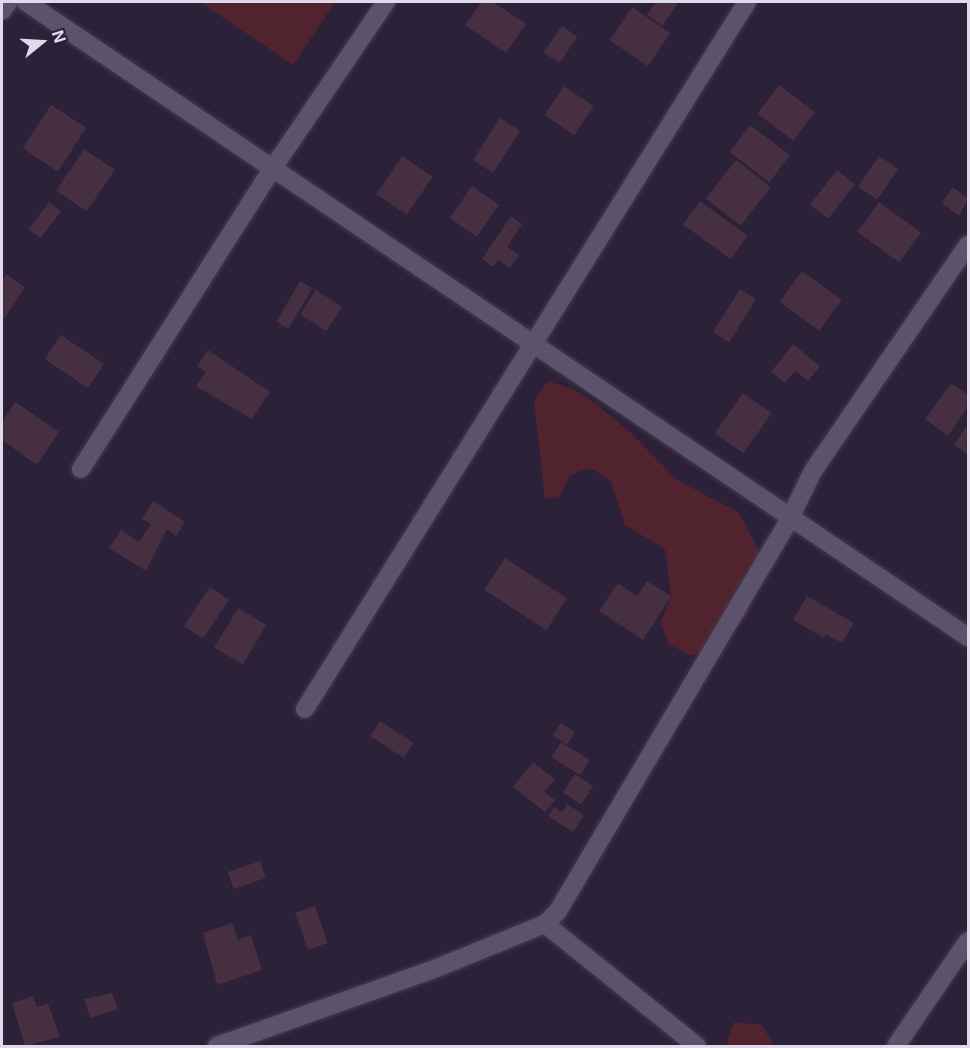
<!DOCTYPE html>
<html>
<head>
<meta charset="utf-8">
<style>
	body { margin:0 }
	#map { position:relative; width:970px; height:1048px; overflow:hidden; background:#2b2138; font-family:Inter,sans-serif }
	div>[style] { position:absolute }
	.green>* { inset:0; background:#50232e }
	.building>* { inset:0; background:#462f41; transform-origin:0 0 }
	.roads { filter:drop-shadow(0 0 2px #443c4f) drop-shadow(0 0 2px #443c4f) }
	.street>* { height:18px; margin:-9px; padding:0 9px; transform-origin:9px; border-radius:9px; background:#5c526c }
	span { translate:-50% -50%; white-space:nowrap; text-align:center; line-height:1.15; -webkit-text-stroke:6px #2b2138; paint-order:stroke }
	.frame { position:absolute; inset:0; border:3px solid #dfd9e9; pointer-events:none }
	.north { position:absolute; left:12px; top:12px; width:60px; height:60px; -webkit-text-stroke:4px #2b2138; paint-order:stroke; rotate:72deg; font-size:16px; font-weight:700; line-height:24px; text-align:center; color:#dfd9e9 }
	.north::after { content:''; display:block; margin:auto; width:21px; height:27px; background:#dfd9e9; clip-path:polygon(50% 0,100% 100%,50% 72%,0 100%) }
</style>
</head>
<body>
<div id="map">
	<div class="green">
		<div style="clip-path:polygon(200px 2px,335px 2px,293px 65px)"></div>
		<div style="clip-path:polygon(548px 381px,573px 389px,594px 402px,629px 431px,677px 480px,738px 512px,759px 550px,762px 573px,746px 617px,714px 654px,690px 655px,668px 644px,661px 622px,671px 596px,665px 549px,625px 525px,610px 480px,590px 468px,570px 475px,560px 496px,545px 499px,534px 401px)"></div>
		<div style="clip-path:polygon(734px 1022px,762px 1025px,774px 1046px,726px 1046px)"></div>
	</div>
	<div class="building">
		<div style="clip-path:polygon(481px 2px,493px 2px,526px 24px,506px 53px,465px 25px)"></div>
		<div style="clip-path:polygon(656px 2px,679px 2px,662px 26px,647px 15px)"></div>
		<div style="left:632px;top:7px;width:46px;height:40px;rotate:34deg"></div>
		<div style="left:562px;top:26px;width:19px;height:32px;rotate:35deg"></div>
		<div style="left:779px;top:85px;width:45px;height:36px;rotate:37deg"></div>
		<div style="left:564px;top:86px;width:36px;height:35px;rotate:34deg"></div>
		<div style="left:51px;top:105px;width:42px;height:52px;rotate:33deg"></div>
		<div style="left:500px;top:118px;width:24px;height:50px;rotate:33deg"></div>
		<div style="left:750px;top:125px;width:50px;height:34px;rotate:37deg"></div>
		<div style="left:84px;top:149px;width:37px;height:50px;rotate:34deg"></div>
		<div style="left:402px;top:156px;width:37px;height:46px;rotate:34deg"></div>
		<div style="left:879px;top:156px;width:23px;height:37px;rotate:34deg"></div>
		<div style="left:736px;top:160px;width:44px;height:49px;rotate:38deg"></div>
		<div style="left:837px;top:170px;width:23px;height:44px;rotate:38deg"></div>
		<div style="left:472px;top:186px;width:33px;height:39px;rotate:35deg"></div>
		<div style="clip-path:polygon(953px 187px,968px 199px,959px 216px,942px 203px)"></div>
		<div style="left:700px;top:201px;width:59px;height:29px;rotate:36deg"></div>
		<div style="left:49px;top:202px;width:15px;height:34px;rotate:37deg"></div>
		<div style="left:879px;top:202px;width:52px;height:37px;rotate:36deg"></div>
		<div style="clip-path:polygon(511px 216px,522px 224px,507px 247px,519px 255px,510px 268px,498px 260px,493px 267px,482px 259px)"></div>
		<div style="left:802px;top:271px;width:49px;height:38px;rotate:36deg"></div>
		<div style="clip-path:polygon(6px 274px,25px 287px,2px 322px,2px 281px)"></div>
		<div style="left:300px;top:281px;width:14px;height:47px;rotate:30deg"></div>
		<div style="left:740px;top:289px;width:19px;height:51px;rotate:32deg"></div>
		<div style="left:316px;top:290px;width:31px;height:29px;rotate:33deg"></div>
		<div style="left:61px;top:335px;width:52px;height:29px;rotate:34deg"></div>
		<div style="clip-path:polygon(793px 344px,820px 366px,808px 381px,795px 371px,785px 383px,771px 372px)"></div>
		<div style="clip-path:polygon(208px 350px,270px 392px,252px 419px,196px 386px,206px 372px,197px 366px)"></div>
		<div style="clip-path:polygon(951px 383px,968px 395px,968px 406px,948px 436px,925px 419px)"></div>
		<div style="left:743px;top:393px;width:35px;height:49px;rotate:35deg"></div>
		<div style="clip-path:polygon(15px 402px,59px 432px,37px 465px,2px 440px,2px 422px)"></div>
		<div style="clip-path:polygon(968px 424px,968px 455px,954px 445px)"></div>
		<div style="clip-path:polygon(153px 501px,185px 522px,176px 536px,167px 529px,146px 571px,109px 548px,121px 530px,139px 542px,151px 524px,142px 519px)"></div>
		<div style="left:505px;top:558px;width:74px;height:38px;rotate:33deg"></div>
		<div style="clip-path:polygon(647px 581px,671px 596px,643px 640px,599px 611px,618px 583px,637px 596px)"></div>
		<div style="left:210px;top:587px;width:23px;height:47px;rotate:34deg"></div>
		<div style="clip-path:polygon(807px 596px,854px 623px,842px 643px,826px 634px,824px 638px,793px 620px)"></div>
		<div style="left:238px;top:608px;width:33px;height:46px;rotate:31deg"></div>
		<div style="left:380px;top:721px;width:40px;height:18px;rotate:33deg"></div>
		<div style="left:561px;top:723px;width:17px;height:15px;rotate:33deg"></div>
		<div style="left:561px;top:742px;width:34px;height:18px;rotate:32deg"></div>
		<div style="clip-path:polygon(533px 762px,555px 779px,544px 792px,555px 800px,545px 812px,513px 787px)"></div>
		<div style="left:575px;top:774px;width:22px;height:22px;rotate:34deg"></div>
		<div style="clip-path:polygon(567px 804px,584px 815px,573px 832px,548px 816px,554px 807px,562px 812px)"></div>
		<div style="left:260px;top:861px;width:18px;height:34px;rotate:71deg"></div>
		<div style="left:315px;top:906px;width:39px;height:21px;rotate:71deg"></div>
		<div style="clip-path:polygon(232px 923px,238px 940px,251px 935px,262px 970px,217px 985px,203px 933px)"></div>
		<div style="clip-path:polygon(112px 993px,118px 1009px,90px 1018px,84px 999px)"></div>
		<div style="clip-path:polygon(33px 996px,37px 1007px,48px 1004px,60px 1037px,25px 1046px,12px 1003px)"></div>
	</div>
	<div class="roads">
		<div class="street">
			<div style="left:26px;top:2px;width:1136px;rotate:33.98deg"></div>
			<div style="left:2px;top:11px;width:11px;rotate:-56deg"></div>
			<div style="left:81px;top:469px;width:357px;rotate:-57.5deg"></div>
			<div style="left:273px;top:168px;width:201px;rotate:-55.8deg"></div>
			<div style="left:305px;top:709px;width:834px;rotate:-57.99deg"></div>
			<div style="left:545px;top:924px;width:195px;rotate:38.8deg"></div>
			<div style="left:217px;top:1046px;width:228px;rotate:-19.5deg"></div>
			<div style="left:432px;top:970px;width:122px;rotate:-22.2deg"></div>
			<div style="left:545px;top:924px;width:18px;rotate:-45deg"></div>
			<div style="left:558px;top:911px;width:456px;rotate:-59.4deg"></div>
			<div style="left:790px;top:518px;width:52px;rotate:-63.9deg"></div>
			<div style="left:813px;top:471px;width:274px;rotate:-55.6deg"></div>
			<div style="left:896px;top:1046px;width:127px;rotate:-55.6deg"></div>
		</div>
	</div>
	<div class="frame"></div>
	<div class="north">N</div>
</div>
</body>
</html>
